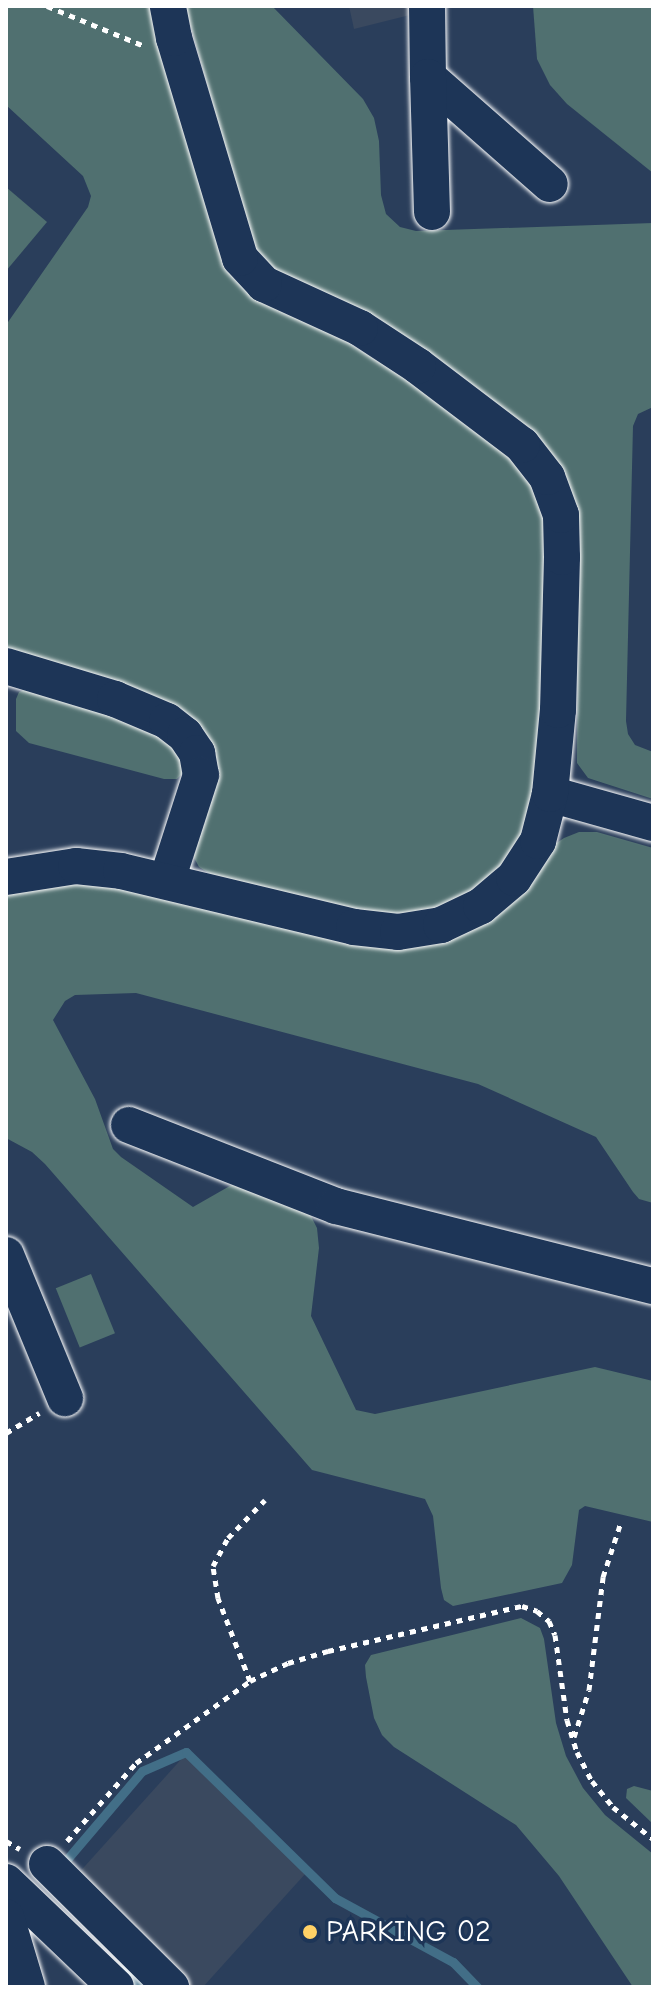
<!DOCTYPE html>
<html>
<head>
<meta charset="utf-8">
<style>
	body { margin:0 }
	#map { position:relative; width:659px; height:1993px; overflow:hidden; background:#2a3e5b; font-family:"Comic Neue",sans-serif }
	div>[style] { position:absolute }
	.built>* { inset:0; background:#3a495f }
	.green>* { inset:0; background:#507070; transform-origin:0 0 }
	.stream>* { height:9px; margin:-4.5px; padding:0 4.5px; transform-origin:4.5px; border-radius:4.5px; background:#426e87 }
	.path>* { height:5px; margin-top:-2.5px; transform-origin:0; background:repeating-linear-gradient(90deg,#fff 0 6px,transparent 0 12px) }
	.roads { filter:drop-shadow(0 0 2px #fff) drop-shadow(0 0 2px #fff) }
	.minor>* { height:36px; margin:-18px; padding:0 18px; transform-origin:18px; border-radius:18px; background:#1d3557 }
	.dots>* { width:22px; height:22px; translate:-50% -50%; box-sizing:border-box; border:4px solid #1d3557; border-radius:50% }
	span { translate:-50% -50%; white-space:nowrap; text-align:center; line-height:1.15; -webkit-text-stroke:7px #1d3557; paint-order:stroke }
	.poi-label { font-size:30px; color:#fff }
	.left { translate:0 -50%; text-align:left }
	.frame { position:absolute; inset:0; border:8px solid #fff; pointer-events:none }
</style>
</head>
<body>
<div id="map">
	<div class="built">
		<div style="clip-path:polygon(349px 6px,411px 6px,410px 15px,354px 29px)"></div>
		<div style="clip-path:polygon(185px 1755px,306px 1873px,203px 1987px,188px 1987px,76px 1876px)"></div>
	</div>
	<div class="green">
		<div style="clip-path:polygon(6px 6px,151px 6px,158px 42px,225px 266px,408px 380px,510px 456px,533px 485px,545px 518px,542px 709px,534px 791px,522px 834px,501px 866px,472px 892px,436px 909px,397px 915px,357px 910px,212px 875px,199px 867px,191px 852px,208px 749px,6px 654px,6px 325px,88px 207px,91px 196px,83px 176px,6px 105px)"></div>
		<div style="clip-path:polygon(185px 6px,272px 6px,363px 99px,374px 118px,379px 141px,381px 195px,386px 214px,400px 227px,416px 231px,653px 223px,653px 407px,638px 414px,633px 426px,626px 721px,628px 734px,635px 745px,653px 752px,653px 799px,588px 778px,577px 763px,578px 556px,562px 469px,274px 270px,254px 249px)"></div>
		<div style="clip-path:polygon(533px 6px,653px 6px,653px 173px,567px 104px,550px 85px,537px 59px)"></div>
		<div style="clip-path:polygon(6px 187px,47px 222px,6px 271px)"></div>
		<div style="clip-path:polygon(35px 686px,176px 742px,186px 770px,177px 779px,164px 779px,29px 743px,16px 731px,16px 699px,19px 692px)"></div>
		<div style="clip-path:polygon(579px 832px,597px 832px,653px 848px,653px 1203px,639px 1199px,633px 1192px,596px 1137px,478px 1084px,136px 993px,75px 995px,65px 1001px,53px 1020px,95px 1099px,113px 1149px,121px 1157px,193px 1207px,235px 1183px,310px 1214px,317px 1228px,319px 1248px,311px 1316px,356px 1410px,375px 1414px,595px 1367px,653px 1381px,653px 1522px,585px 1506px,579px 1510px,572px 1565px,562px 1583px,453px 1606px,444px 1600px,441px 1588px,433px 1516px,425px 1499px,312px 1470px,45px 1164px,32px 1152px,6px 1138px,6px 894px,75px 883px,118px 887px,398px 949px,564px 838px)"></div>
		<div style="left:91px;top:1274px;width:64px;height:38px;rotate:68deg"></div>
		<div style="clip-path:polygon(521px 1618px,540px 1628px,544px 1639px,556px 1723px,566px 1756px,583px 1788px,605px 1815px,653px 1854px,653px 1987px,633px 1987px,559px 1876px,516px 1825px,394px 1747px,382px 1735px,374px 1718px,366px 1677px,365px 1665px,371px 1655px)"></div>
		<div style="clip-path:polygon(634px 1786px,653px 1791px,653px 1824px,626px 1798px,627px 1789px)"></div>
	</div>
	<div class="stream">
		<div style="left:68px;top:1858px;width:114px;rotate:-49.6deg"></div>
		<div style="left:142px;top:1771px;width:48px;rotate:-23.4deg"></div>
		<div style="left:186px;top:1752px;width:209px;rotate:44.4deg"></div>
		<div style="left:335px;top:1898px;width:134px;rotate:28.5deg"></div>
		<div style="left:453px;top:1962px;width:35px;rotate:46deg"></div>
		<div style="left:122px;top:1970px;width:25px;rotate:43deg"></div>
	</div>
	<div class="path">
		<div style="left:47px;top:6px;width:103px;rotate:22.3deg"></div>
		<div style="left:6px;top:1433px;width:39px;rotate:-31deg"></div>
		<div style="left:250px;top:1681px;width:89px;rotate:-111.1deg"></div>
		<div style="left:218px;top:1598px;width:32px;rotate:-99deg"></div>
		<div style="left:213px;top:1566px;width:32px;rotate:-62deg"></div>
		<div style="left:228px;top:1538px;width:53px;rotate:-45.8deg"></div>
		<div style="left:574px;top:1737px;width:49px;rotate:-72.3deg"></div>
		<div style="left:589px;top:1690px;width:114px;rotate:-82.9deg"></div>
		<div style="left:603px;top:1577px;width:55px;rotate:-71.9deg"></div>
		<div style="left:6px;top:1841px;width:16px;rotate:30deg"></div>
		<div style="left:67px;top:1841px;width:104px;rotate:-48.5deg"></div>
		<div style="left:136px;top:1763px;width:140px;rotate:-35.7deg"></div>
		<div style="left:250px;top:1681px;width:42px;rotate:-25.3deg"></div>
		<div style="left:288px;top:1663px;width:42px;rotate:-16.7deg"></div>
		<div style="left:328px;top:1651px;width:199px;rotate:-13.1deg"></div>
		<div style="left:522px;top:1606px;width:16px;rotate:18deg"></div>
		<div style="left:537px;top:1611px;width:16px;rotate:40deg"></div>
		<div style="left:549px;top:1621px;width:15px;rotate:67deg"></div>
		<div style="left:555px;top:1635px;width:86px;rotate:82deg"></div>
		<div style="left:567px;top:1720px;width:34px;rotate:73deg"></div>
		<div style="left:577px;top:1752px;width:33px;rotate:63deg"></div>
		<div style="left:592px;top:1781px;width:33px;rotate:51deg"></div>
		<div style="left:613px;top:1807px;width:51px;rotate:38.7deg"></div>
	</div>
	<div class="roads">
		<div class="minor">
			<div style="left:427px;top:6px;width:71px;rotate:89.2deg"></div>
			<div style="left:428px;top:77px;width:162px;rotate:41.3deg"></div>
			<div style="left:428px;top:77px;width:135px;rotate:88.3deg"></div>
			<div style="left:6px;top:666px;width:114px;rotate:16.8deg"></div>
			<div style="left:115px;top:699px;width:56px;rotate:22.9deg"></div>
			<div style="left:167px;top:721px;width:23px;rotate:38deg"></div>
			<div style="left:185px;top:735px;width:22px;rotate:56deg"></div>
			<div style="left:197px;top:753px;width:22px;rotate:80deg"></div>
			<div style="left:201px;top:775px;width:110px;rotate:107.9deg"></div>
			<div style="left:550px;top:794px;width:107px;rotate:15.7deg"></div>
			<div style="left:6px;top:877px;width:71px;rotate:-8.9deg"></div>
			<div style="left:76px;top:866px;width:45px;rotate:6.3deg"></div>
			<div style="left:121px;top:871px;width:240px;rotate:13.5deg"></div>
			<div style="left:354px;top:927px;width:44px;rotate:6.5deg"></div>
			<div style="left:398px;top:932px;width:44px;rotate:-9.2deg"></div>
			<div style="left:441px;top:925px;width:44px;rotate:-25.4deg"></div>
			<div style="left:481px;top:906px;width:43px;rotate:-40.3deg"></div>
			<div style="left:514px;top:878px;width:44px;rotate:-57deg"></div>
			<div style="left:538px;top:841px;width:49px;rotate:-75.7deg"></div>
			<div style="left:550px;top:794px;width:84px;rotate:-84.6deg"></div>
			<div style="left:558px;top:710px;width:153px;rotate:-88.5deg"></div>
			<div style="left:562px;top:557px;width:42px;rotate:-91.4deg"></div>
			<div style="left:561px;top:515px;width:40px;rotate:-110.2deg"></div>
			<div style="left:547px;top:477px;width:41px;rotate:-128deg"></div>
			<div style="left:522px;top:445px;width:131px;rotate:-142.8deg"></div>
			<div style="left:418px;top:366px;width:69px;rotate:-146.8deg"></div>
			<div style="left:360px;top:328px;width:106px;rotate:-155.4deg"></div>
			<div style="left:264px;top:284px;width:35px;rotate:-133deg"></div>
			<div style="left:240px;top:258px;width:230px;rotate:-106.7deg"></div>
			<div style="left:174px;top:38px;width:33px;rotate:-101deg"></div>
			<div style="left:129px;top:1125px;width:222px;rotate:21.4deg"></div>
			<div style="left:336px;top:1206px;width:327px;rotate:14.2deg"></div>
			<div style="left:6px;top:1255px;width:155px;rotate:67.6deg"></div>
			<div style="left:47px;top:1864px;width:175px;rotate:44.8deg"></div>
			<div style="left:6px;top:1882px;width:152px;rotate:43.7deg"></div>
			<div style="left:6px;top:1917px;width:73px;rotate:73.3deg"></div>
		</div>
	</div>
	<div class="dots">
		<div style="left:310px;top:1932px;background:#ffd166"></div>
	</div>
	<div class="poi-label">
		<span class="left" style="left:326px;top:1932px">PARKING 02</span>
	</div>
	<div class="frame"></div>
</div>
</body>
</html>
